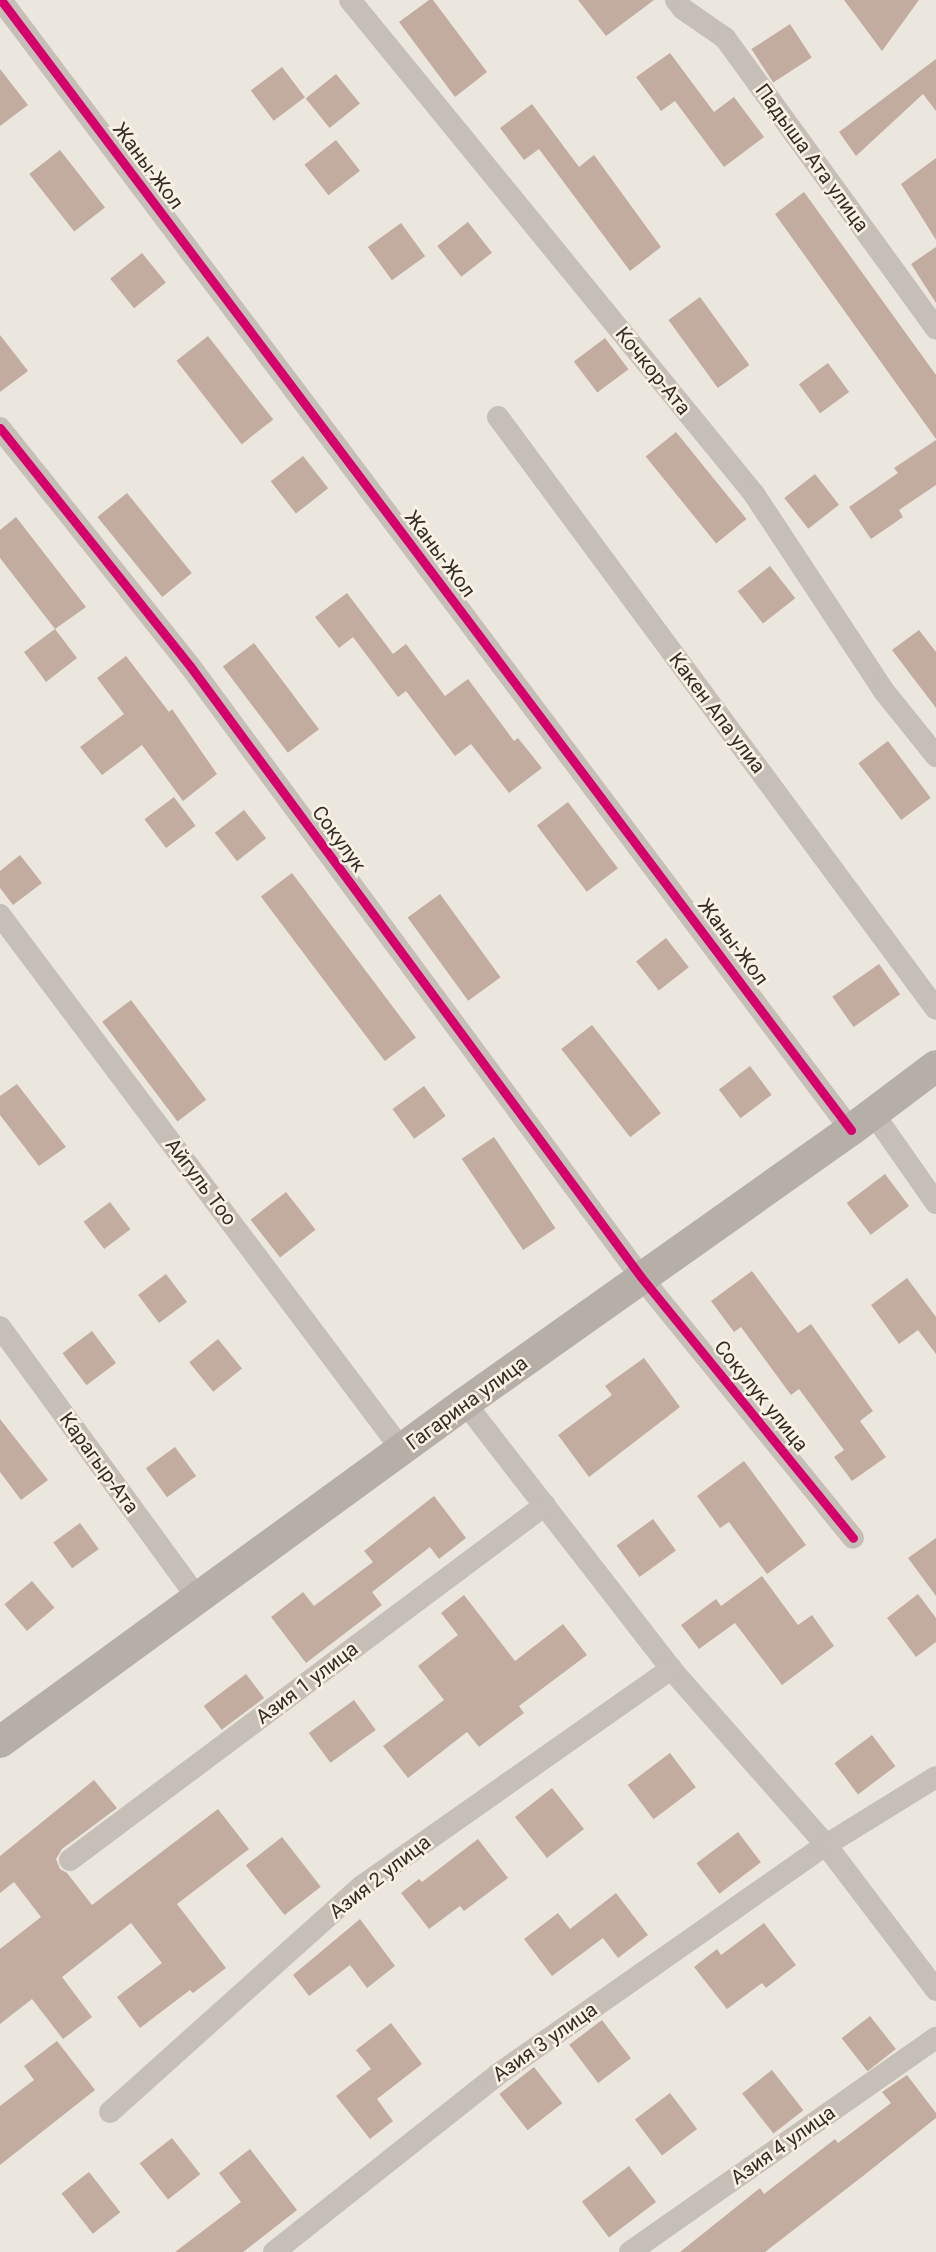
<!DOCTYPE html>
<html>
<head>
<meta charset="utf-8">
<style>
	body { margin:0 }
	#map { position:relative; width:936px; height:2252px; overflow:hidden; background:#ece7de; font-family:Roboto,sans-serif }
	div>[style] { position:absolute }
	.building>* { inset:0; background:#c1ac9f; transform-origin:0 0 }
	.minor>* { height:22px; margin:-11px; padding:0 11px; transform-origin:11px; border-radius:11px; background:#c5bfb8 }
	.secondary>* { height:32px; margin:-16px; padding:0 16px; transform-origin:16px; border-radius:16px; background:#b6afa8 }
	.cycleway>* { height:9px; margin:-4.5px; padding:0 4.5px; transform-origin:4.5px; border-radius:4.5px; background:#d6006c }
	span { translate:-50% -50%; white-space:nowrap; text-align:center; line-height:1.15; -webkit-text-stroke:5px #faf2e4; paint-order:stroke }
	.street-label { font-size:20px; color:#352c26 }
</style>
</head>
<body>
<div id="map">
	<div class="building">
		<div style="clip-path:polygon(429px 0,433px 0,487px 72px,455px 97px,399px 22px)"></div>
		<div style="clip-path:polygon(578px 0,654px 0,606px 36px)"></div>
		<div style="clip-path:polygon(844px 0,919px 0,882px 51px)"></div>
		<div style="left:790px;top:24px;width:40px;height:46px;rotate:57deg"></div>
		<div style="clip-path:polygon(670px 53px,714px 112px,734px 97px,764px 137px,724px 167px,675px 101px,661px 111px,636px 77px)"></div>
		<div style="clip-path:polygon(936px 59px,936px 111px,923px 94px,856px 156px,839px 132px)"></div>
		<div style="left:282px;top:67px;width:38px;height:39px;rotate:53deg"></div>
		<div style="clip-path:polygon(0 69px,28px 105px,0 126px)"></div>
		<div style="left:336px;top:74px;width:38px;height:39px;rotate:51deg"></div>
		<div style="clip-path:polygon(532px 104px,579px 167px,594px 155px,661px 247px,630px 271px,539px 149px,524px 160px,500px 128px)"></div>
		<div style="left:336px;top:140px;width:39px;height:40px;rotate:52deg"></div>
		<div style="left:60px;top:150px;width:73px;height:39px;rotate:52deg"></div>
		<div style="clip-path:polygon(936px 158px,936px 240px,901px 184px)"></div>
		<div style="clip-path:polygon(804px 192px,936px 375px,936px 439px,775px 214px)"></div>
		<div style="left:468px;top:222px;width:39px;height:39px;rotate:52deg"></div>
		<div style="left:401px;top:223px;width:41px;height:41px;rotate:54deg"></div>
		<div style="clip-path:polygon(936px 247px,936px 303px,911px 264px)"></div>
		<div style="left:142px;top:253px;width:38px;height:41px;rotate:51deg"></div>
		<div style="left:700px;top:297px;width:84px;height:39px;rotate:54deg"></div>
		<div style="clip-path:polygon(0 335px,28px 371px,0 392px)"></div>
		<div style="left:208px;top:336px;width:106px;height:40px;rotate:52deg"></div>
		<div style="left:605px;top:338px;width:39px;height:39px;rotate:53deg"></div>
		<div style="left:828px;top:363px;width:36px;height:36px;rotate:54deg"></div>
		<div style="left:676px;top:432px;width:112px;height:39px;rotate:51deg"></div>
		<div style="clip-path:polygon(936px 440px,936px 485px,899px 510px,903px 517px,871px 539px,849px 507px,898px 473px,894px 468px)"></div>
		<div style="left:303px;top:456px;width:41px;height:41px;rotate:52deg"></div>
		<div style="left:815px;top:474px;width:39px;height:39px;rotate:52deg"></div>
		<div style="left:127px;top:493px;width:103px;height:38px;rotate:51deg"></div>
		<div style="clip-path:polygon(16px 517px,86px 607px,55px 629px,77px 658px,46px 682px,24px 652px,55px 629px,0 558px,0 530px)"></div>
		<div style="left:770px;top:566px;width:41px;height:41px;rotate:52deg"></div>
		<div style="clip-path:polygon(347px 593px,393px 654px,406px 644px,445px 696px,468px 679px,514px 741px,518px 738px,542px 768px,509px 793px,471px 744px,455px 756px,406px 691px,398px 697px,353px 637px,339px 648px,315px 617px)"></div>
		<div style="clip-path:polygon(919px 630px,936px 652px,936px 708px,892px 650px)"></div>
		<div style="left:254px;top:643px;width:108px;height:39px;rotate:53deg"></div>
		<div style="clip-path:polygon(126px 656px,169px 712px,172px 709px,217px 774px,183px 801px,142px 745px,102px 775px,80px 747px,124px 714px,97px 678px)"></div>
		<div style="left:888px;top:741px;width:71px;height:37px;rotate:53deg"></div>
		<div style="left:174px;top:797px;width:36px;height:37px;rotate:53deg"></div>
		<div style="left:568px;top:802px;width:83px;height:39px;rotate:53deg"></div>
		<div style="left:244px;top:810px;width:36px;height:37px;rotate:52deg"></div>
		<div style="clip-path:polygon(20px 855px,42px 883px,13px 905px,0 888px,0 871px)"></div>
		<div style="left:292px;top:873px;width:206px;height:39px;rotate:53deg"></div>
		<div style="left:440px;top:894px;width:103px;height:40px;rotate:54deg"></div>
		<div style="left:666px;top:938px;width:37px;height:38px;rotate:52deg"></div>
		<div style="left:879px;top:964px;width:37px;height:57px;rotate:55deg"></div>
		<div style="left:131px;top:1000px;width:125px;height:36px;rotate:53deg"></div>
		<div style="left:592px;top:1025px;width:112px;height:39px;rotate:52deg"></div>
		<div style="left:750px;top:1066px;width:36px;height:39px;rotate:53deg"></div>
		<div style="clip-path:polygon(17px 1084px,66px 1147px,39px 1166px,0 1115px,0 1096px)"></div>
		<div style="left:424px;top:1086px;width:37px;height:39px;rotate:54deg"></div>
		<div style="left:494px;top:1137px;width:110px;height:39px;rotate:56deg"></div>
		<div style="left:885px;top:1174px;width:40px;height:48px;rotate:53deg"></div>
		<div style="left:286px;top:1192px;width:48px;height:45px;rotate:52deg"></div>
		<div style="left:110px;top:1202px;width:34px;height:33px;rotate:53deg"></div>
		<div style="clip-path:polygon(752px 1271px,798px 1333px,811px 1324px,873px 1411px,860px 1421px,886px 1457px,852px 1481px,834px 1457px,844px 1450px,799px 1389px,791px 1395px,741px 1327px,734px 1332px,711px 1301px)"></div>
		<div style="left:166px;top:1274px;width:35px;height:35px;rotate:53deg"></div>
		<div style="clip-path:polygon(907px 1278px,936px 1317px,936px 1354px,918px 1330px,899px 1344px,871px 1305px)"></div>
		<div style="left:92px;top:1331px;width:40px;height:37px;rotate:53deg"></div>
		<div style="left:218px;top:1339px;width:38px;height:37px;rotate:51deg"></div>
		<div style="clip-path:polygon(644px 1358px,680px 1407px,589px 1477px,558px 1435px,612px 1395px,605px 1386px)"></div>
		<div style="clip-path:polygon(0 1419px,48px 1480px,21px 1500px,0 1472px)"></div>
		<div style="left:175px;top:1447px;width:36px;height:36px;rotate:54deg"></div>
		<div style="clip-path:polygon(744px 1461px,806px 1545px,767px 1574px,729px 1522px,720px 1528px,697px 1496px)"></div>
		<div style="clip-path:polygon(434px 1496px,466px 1538px,439px 1559px,430px 1547px,372px 1592px,382px 1605px,306px 1663px,271px 1617px,303px 1592px,314px 1606px,373px 1562px,364px 1551px)"></div>
		<div style="left:653px;top:1519px;width:39px;height:45px;rotate:54deg"></div>
		<div style="left:80px;top:1523px;width:32px;height:33px;rotate:54deg"></div>
		<div style="clip-path:polygon(936px 1538px,936px 1596px,908px 1558px)"></div>
		<div style="clip-path:polygon(762px 1576px,798px 1625px,812px 1615px,834px 1646px,782px 1685px,735px 1623px,699px 1649px,681px 1625px,716px 1599px,721px 1606px)"></div>
		<div style="left:32px;top:1581px;width:35px;height:36px;rotate:50deg"></div>
		<div style="clip-path:polygon(918px 1594px,936px 1618px,936px 1642px,916px 1657px,887px 1618px)"></div>
		<div style="clip-path:polygon(464px 1595px,515px 1661px,563px 1624px,587px 1655px,519px 1706px,524px 1713px,479px 1747px,467px 1732px,408px 1778px,383px 1746px,444px 1700px,418px 1666px,458px 1635px,441px 1613px)"></div>
		<div style="left:246px;top:1674px;width:30px;height:53px;rotate:53deg"></div>
		<div style="left:354px;top:1700px;width:37px;height:56px;rotate:54deg"></div>
		<div style="left:872px;top:1735px;width:39px;height:47px;rotate:53deg"></div>
		<div style="left:670px;top:1753px;width:43px;height:53px;rotate:53deg"></div>
		<div style="clip-path:polygon(94px 1780px,117px 1808px,62px 1849px,56px 1859px,60px 1869px,67px 1873px,92px 1905px,218px 1809px,249px 1849px,177px 1904px,226px 1968px,193px 1993px,190px 1990px,140px 2028px,117px 1997px,162px 1963px,131px 1923px,62px 1977px,92px 2017px,63px 2039px,32px 1999px,0 2024px,0 1949px,41px 1917px,14px 1882px,0 1893px,0 1856px)"></div>
		<div style="left:552px;top:1788px;width:52px;height:47px;rotate:52deg"></div>
		<div style="left:738px;top:1832px;width:38px;height:52px;rotate:53deg"></div>
		<div style="left:282px;top:1837px;width:63px;height:46px;rotate:52deg"></div>
		<div style="clip-path:polygon(478px 1839px,508px 1878px,464px 1911px,460px 1906px,429px 1929px,401px 1893px,419px 1879px,422px 1882px)"></div>
		<div style="clip-path:polygon(616px 1893px,648px 1935px,618px 1958px,603px 1938px,552px 1976px,524px 1939px,558px 1913px,570px 1929px)"></div>
		<div style="clip-path:polygon(360px 1919px,395px 1966px,367px 1988px,350px 1965px,309px 1996px,293px 1975px)"></div>
		<div style="clip-path:polygon(764px 1923px,796px 1965px,766px 1988px,762px 1983px,727px 2009px,694px 1967px,717px 1949px,721px 1955px)"></div>
		<div style="left:870px;top:2016px;width:42px;height:36px;rotate:52deg"></div>
		<div style="left:602px;top:2020px;width:48px;height:41px;rotate:53deg"></div>
		<div style="clip-path:polygon(391px 2023px,422px 2064px,377px 2099px,393px 2121px,370px 2139px,336px 2096px,371px 2069px,356px 2050px)"></div>
		<div style="clip-path:polygon(57px 2041px,95px 2090px,0 2165px,0 2106px,34px 2080px,24px 2066px)"></div>
		<div style="left:534px;top:2067px;width:46px;height:44px;rotate:52deg"></div>
		<div style="left:772px;top:2070px;width:51px;height:38px;rotate:52deg"></div>
		<div style="clip-path:polygon(907px 2075px,936px 2113px,936px 2118px,863px 2176px,765px 2252px,680px 2252px,760px 2188px,764px 2194px,835px 2139px,838px 2143px,891px 2103px,882px 2092px)"></div>
		<div style="left:670px;top:2093px;width:45px;height:44px;rotate:53deg"></div>
		<div style="left:172px;top:2138px;width:46px;height:41px;rotate:52deg"></div>
		<div style="clip-path:polygon(250px 2149px,297px 2210px,243px 2252px,175px 2252px,241px 2202px,219px 2173px)"></div>
		<div style="left:629px;top:2166px;width:45px;height:59px;rotate:53deg"></div>
		<div style="left:89px;top:2172px;width:51px;height:35px;rotate:52deg"></div>
	</div>
	<div class="minor">
		<div style="left:1px;top:0;width:1414px;rotate:53.05deg"></div>
		<div style="left:350px;top:0;width:638px;rotate:50.72deg"></div>
		<div style="left:754px;top:494px;width:235px;rotate:56.6deg"></div>
		<div style="left:883px;top:690px;width:85px;rotate:51.2deg"></div>
		<div style="left:676px;top:0;width:11px;rotate:52deg"></div>
		<div style="left:683px;top:9px;width:51px;rotate:34.6deg"></div>
		<div style="left:725px;top:38px;width:359px;rotate:54deg"></div>
		<div style="left:498px;top:417px;width:736px;rotate:53.5deg"></div>
		<div style="left:0;top:428px;width:305px;rotate:51.4deg"></div>
		<div style="left:190px;top:666px;width:759px;rotate:53.57deg"></div>
		<div style="left:641px;top:1277px;width:336px;rotate:50.9deg"></div>
		<div style="left:0;top:915px;width:669px;rotate:53.08deg"></div>
		<div style="left:873px;top:1113px;width:110px;rotate:55deg"></div>
		<div style="left:0;top:1327px;width:336px;rotate:53.9deg"></div>
		<div style="left:465px;top:1403px;width:336px;rotate:52.2deg"></div>
		<div style="left:671px;top:1669px;width:235px;rotate:48.6deg"></div>
		<div style="left:826px;top:1845px;width:182px;rotate:52.8deg"></div>
		<div style="left:70px;top:1860px;width:593px;rotate:-36.77deg"></div>
		<div style="left:110px;top:2112px;width:338px;rotate:-41.9deg"></div>
		<div style="left:362px;top:1886px;width:378px;rotate:-35.1deg"></div>
		<div style="left:274px;top:2252px;width:285px;rotate:-38.4deg"></div>
		<div style="left:497px;top:2075px;width:401px;rotate:-35deg"></div>
		<div style="left:826px;top:1845px;width:129px;rotate:-31.7deg"></div>
		<div style="left:630px;top:2252px;width:373px;rotate:-35deg"></div>
	</div>
	<div class="secondary">
		<div style="left:0;top:1742px;width:575px;rotate:-36.09deg"></div>
		<div style="left:465px;top:1403px;width:473px;rotate:-35.3deg"></div>
		<div style="left:851px;top:1130px;width:106px;rotate:-37deg"></div>
	</div>
	<div class="cycleway">
		<div style="left:1px;top:0;width:1414px;rotate:53.05deg"></div>
		<div style="left:0;top:428px;width:305px;rotate:51.4deg"></div>
		<div style="left:190px;top:666px;width:759px;rotate:53.57deg"></div>
		<div style="left:641px;top:1277px;width:336px;rotate:50.9deg"></div>
	</div>
	<div class="street-label">
		<span style="left:812px;top:158px;rotate:54deg">Падыша Ата улица</span>
		<span style="left:148px;top:166px;rotate:53deg">Жаны-Жол</span>
		<span style="left:653px;top:371px;rotate:51deg">Кочкор-Ата</span>
		<span style="left:440px;top:554px;rotate:53deg">Жаны-Жол</span>
		<span style="left:717px;top:713px;rotate:53deg">Какен Апа улиа</span>
		<span style="left:339px;top:839px;rotate:54deg">Сокулук</span>
		<span style="left:733px;top:942px;rotate:53deg">Жаны-Жол</span>
		<span style="left:201px;top:1182px;rotate:53deg">Айгуль Тоо</span>
		<span style="left:761px;top:1396px;rotate:51deg">Сокулук улица</span>
		<span style="left:467px;top:1403px;rotate:-36deg">Гагарина улица</span>
		<span style="left:99px;top:1463px;rotate:54deg">Карагыр-Ата</span>
		<span style="left:307px;top:1683px;rotate:-37deg">Азия 1 улица</span>
		<span style="left:380px;top:1877px;rotate:-38deg">Азия 2 улица</span>
		<span style="left:545px;top:2042px;rotate:-35deg">Азия 3 улица</span>
		<span style="left:783px;top:2145px;rotate:-35deg">Азия 4 улица</span>
	</div>
</div>
</body>
</html>
